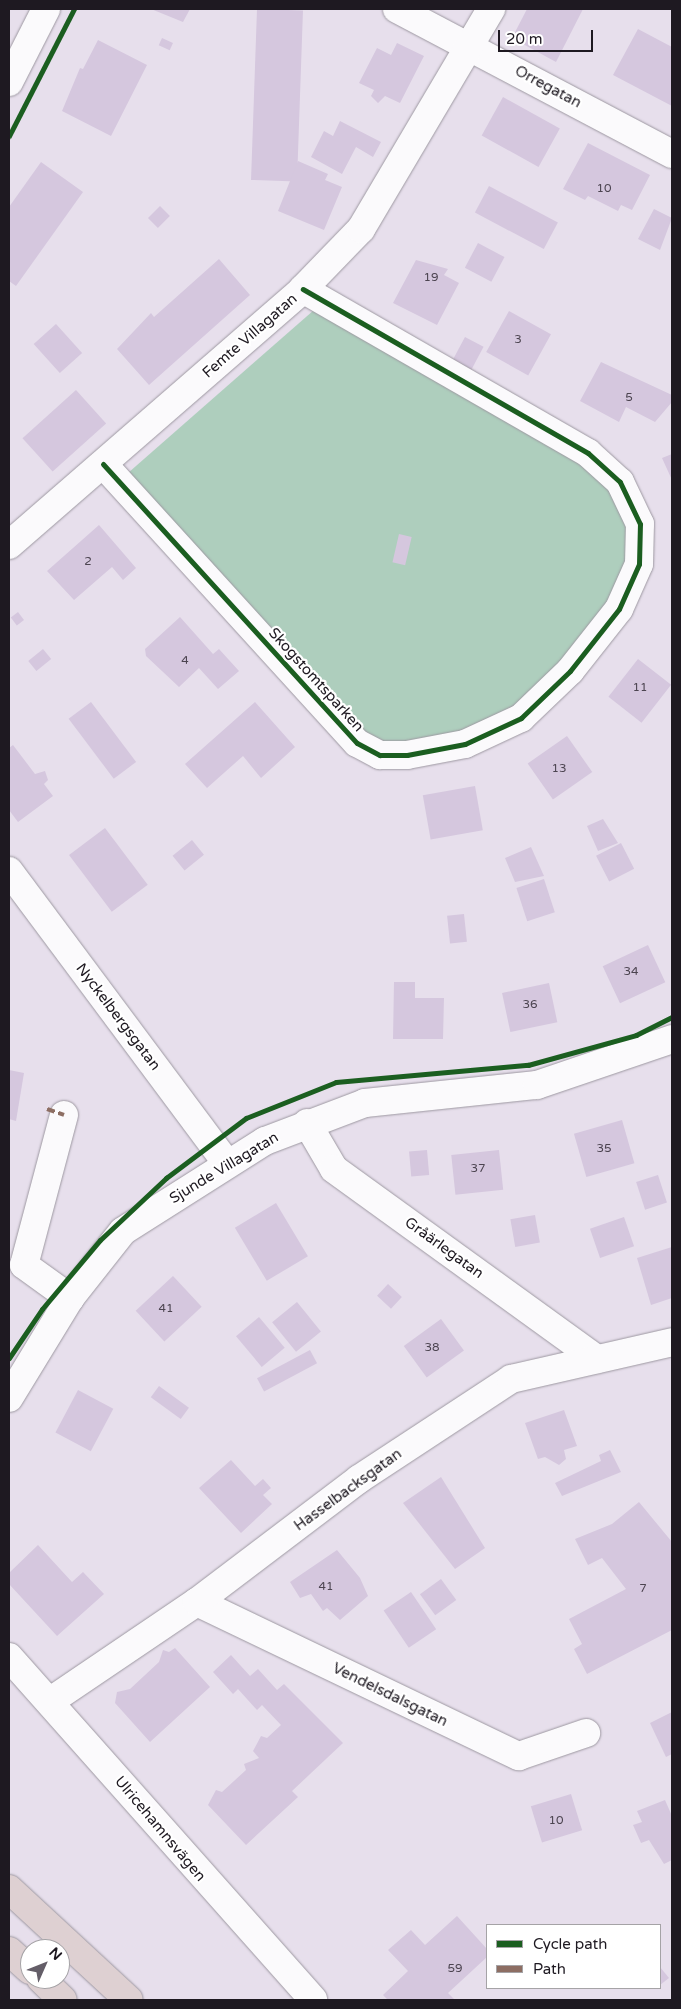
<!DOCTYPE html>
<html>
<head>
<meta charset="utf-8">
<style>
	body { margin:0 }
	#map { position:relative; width:681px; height:2009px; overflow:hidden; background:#e7dfec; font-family:"Varela Round",sans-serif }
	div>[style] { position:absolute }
	.green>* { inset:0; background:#aecebd }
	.building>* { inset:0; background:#d5c7de; transform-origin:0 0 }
	.roads { filter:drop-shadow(0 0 1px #9d98a1) drop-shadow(0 0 1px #9d98a1) }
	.minor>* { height:28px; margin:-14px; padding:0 14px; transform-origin:14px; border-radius:14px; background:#fbfafc }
	.highway>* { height:28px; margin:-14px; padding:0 14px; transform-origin:14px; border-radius:14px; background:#ded0d2 }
	.quiet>* { height:4px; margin-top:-2px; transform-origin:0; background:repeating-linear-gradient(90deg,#8d6e63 0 8px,transparent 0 12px) }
	.cycleway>* { height:5px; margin:-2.5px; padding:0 2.5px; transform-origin:2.5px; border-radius:2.5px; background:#1b5e20 }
	span { translate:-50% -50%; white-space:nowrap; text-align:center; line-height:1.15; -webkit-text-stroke:4.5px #fff; paint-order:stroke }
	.number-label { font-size:12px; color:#4c4450 }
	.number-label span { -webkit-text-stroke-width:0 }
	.street-label { font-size:15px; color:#1e1921 }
	.frame { position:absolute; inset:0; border:10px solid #1e1921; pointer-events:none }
	.legend { position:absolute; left:486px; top:1924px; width:175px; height:65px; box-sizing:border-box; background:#fff; border:1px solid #a5a3a6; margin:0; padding:6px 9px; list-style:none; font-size:15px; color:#1e1921 }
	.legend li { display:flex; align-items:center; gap:10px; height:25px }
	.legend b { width:25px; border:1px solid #a5a3a6 }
	.north { position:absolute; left:20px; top:1939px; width:50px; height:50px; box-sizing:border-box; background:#fff; border:1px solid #a5a3a6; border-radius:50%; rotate:46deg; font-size:14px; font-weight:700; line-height:20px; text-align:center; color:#1e1921 }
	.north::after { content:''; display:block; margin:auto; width:18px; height:22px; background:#645e68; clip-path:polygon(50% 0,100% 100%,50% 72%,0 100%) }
	.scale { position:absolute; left:498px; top:30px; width:95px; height:22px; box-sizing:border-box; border:2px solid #1e1921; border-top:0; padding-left:6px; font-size:15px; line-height:18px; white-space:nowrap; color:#1e1921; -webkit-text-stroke:4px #fff; paint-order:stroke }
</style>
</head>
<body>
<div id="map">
	<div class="green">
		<div style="clip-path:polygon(314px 310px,579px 462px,609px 489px,628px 528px,627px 565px,608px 607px,563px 665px,517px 709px,464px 733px,411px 744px,386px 743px,364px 732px,128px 473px)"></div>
	</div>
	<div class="building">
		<div style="clip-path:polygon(151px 9px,190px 9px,183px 22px)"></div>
		<div style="left:257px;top:9px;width:46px;height:171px;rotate:2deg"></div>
		<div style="clip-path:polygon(527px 9px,583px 9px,556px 62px,512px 38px)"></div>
		<div style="clip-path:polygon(638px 29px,672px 47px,672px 106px,613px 75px)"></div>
		<div style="left:162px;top:38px;width:12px;height:8px;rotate:24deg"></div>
		<div style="clip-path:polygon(98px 40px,147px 65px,111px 136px,62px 111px,80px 68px,83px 69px)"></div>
		<div style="clip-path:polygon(397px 43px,424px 56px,400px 103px,385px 96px,378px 103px,371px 96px,374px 90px,359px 83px,377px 48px,391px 55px)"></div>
		<div style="left:503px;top:97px;width:65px;height:44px;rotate:29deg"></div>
		<div style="clip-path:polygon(340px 121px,381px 142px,373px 157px,356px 147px,342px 174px,311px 157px,324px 131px,333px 136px)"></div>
		<div style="clip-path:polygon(588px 143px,650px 175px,632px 210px,621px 205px,618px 211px,588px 196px,585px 200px,563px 189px)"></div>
		<div style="clip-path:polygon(298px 161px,328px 174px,325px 180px,342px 187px,324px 230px,278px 211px)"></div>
		<div style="clip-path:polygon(41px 162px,83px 192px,16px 286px,9px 281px,9px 207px)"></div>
		<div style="left:489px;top:186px;width:78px;height:30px;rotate:28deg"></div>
		<div style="left:160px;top:206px;width:14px;height:17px;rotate:45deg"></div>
		<div style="clip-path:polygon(654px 209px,672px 218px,660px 250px,638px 239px)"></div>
		<div style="left:478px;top:243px;width:30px;height:28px;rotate:28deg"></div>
		<div style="clip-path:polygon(219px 259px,250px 295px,149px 385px,117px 349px,151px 313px,154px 317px)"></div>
		<div style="clip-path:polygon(416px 260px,448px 269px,444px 275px,459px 283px,437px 325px,393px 303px)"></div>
		<div style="left:509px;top:311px;width:48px;height:47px;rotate:29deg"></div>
		<div style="left:56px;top:324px;width:39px;height:30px;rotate:48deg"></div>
		<div style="left:465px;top:337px;width:21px;height:29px;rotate:28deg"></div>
		<div style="clip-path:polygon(601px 362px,672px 395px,672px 402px,655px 422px,626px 407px,619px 422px,580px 401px)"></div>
		<div style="left:76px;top:390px;width:45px;height:72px;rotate:48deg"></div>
		<div style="clip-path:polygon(672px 454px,672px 480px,662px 458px)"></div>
		<div style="clip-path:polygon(99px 525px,136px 568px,123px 580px,112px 567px,74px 600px,47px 571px)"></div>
		<div style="left:399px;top:534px;width:13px;height:29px;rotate:13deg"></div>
		<div style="left:18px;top:612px;width:10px;height:9px;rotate:53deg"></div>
		<div style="clip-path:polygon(180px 617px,213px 654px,219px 649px,239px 671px,218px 689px,199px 668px,179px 687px,146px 656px,145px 649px)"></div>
		<div style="left:43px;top:649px;width:13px;height:19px;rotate:51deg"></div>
		<div style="left:638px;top:659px;width:42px;height:48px;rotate:38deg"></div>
		<div style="left:91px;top:702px;width:75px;height:28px;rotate:53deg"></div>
		<div style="clip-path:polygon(255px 702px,295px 747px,261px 778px,243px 756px,207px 788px,185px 764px)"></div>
		<div style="left:567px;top:736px;width:44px;height:48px;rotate:55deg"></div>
		<div style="clip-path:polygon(13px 745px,35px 774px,45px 771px,48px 780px,44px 784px,53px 796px,18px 822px,9px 810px,9px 748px)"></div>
		<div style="left:475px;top:786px;width:45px;height:53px;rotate:80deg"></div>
		<div style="clip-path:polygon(603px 819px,618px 843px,598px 851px,587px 826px)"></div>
		<div style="left:105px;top:828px;width:71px;height:45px;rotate:53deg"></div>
		<div style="left:192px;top:840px;width:19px;height:25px;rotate:51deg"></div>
		<div style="left:621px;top:843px;width:29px;height:28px;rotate:63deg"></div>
		<div style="clip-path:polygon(531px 847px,544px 876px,515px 882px,505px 858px)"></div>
		<div style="left:544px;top:879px;width:35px;height:29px;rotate:72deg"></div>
		<div style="left:464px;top:914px;width:28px;height:17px;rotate:84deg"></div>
		<div style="left:648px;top:945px;width:41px;height:50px;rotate:65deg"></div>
		<div style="clip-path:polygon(394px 982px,415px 982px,415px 998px,444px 998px,443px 1039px,393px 1039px)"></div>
		<div style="left:549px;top:983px;width:40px;height:48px;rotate:78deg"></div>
		<div style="clip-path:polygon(9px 1070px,24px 1073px,16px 1121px,9px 1119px)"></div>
		<div style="left:622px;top:1120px;width:45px;height:50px;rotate:74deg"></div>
		<div style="left:427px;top:1150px;width:25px;height:18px;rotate:85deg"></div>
		<div style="left:499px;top:1150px;width:40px;height:48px;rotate:84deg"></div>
		<div style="left:658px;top:1175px;width:29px;height:23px;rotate:72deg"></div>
		<div style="left:276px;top:1203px;width:62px;height:48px;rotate:59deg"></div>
		<div style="left:535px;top:1215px;width:28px;height:25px;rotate:80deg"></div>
		<div style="left:624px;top:1217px;width:31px;height:36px;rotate:71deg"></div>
		<div style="clip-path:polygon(672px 1247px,672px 1298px,651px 1305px,637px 1258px)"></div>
		<div style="left:173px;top:1276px;width:42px;height:51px;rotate:47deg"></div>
		<div style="left:388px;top:1284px;width:19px;height:16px;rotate:43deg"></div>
		<div style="left:297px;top:1302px;width:38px;height:32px;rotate:51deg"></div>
		<div style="left:259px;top:1317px;width:40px;height:30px;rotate:50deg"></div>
		<div style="left:441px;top:1319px;width:39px;height:46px;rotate:54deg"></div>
		<div style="left:310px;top:1350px;width:15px;height:60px;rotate:62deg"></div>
		<div style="left:159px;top:1386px;width:37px;height:14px;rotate:36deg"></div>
		<div style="left:78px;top:1390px;width:40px;height:48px;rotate:28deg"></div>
		<div style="clip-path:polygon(564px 1410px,577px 1446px,564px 1450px,566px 1459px,559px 1465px,545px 1457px,538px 1459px,525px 1423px)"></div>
		<div style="clip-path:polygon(610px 1450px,621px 1472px,562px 1496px,555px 1483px,601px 1461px,599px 1455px)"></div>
		<div style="clip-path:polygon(231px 1460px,255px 1486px,263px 1479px,271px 1488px,263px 1495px,272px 1504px,241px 1533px,199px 1488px)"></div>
		<div style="clip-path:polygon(441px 1477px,485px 1548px,455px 1569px,403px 1503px)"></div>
		<div style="clip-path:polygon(639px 1502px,672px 1542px,672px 1630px,587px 1674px,574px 1649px,582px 1644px,569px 1619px,626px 1589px,602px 1558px,588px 1565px,575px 1539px,612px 1524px)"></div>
		<div style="clip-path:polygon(38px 1545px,72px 1582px,83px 1572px,104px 1594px,57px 1636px,9px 1584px,9px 1573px)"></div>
		<div style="clip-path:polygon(337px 1550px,360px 1578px,368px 1596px,340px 1620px,327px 1608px,323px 1611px,311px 1594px,300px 1598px,290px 1582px)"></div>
		<div style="left:441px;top:1579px;width:26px;height:26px;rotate:54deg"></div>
		<div style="left:411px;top:1592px;width:45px;height:33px;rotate:56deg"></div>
		<div style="clip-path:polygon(175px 1648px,210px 1687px,150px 1742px,115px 1703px,117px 1692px,130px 1689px,159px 1662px,163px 1650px,169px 1652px)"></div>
		<div style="clip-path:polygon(231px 1655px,250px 1676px,258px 1669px,277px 1690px,284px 1684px,343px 1743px,292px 1791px,298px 1797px,246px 1845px,208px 1805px,216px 1790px,222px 1792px,246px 1770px,244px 1764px,259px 1758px,253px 1751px,261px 1736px,267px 1738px,281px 1725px,262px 1705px,257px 1710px,238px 1689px,233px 1694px,213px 1672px)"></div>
		<div style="clip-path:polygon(672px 1712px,672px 1754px,666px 1757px,650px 1723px)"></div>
		<div style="left:571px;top:1794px;width:38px;height:42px;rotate:73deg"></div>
		<div style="clip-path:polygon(665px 1800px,672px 1816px,672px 1860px,664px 1864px,649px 1840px,641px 1843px,633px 1825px,642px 1822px,637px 1811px)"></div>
		<div style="clip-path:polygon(457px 1916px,487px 1949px,487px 1957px,448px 1993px,455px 2000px,388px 2000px,383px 1995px,408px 1971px,388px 1950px,411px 1930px,425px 1945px)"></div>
		<div style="clip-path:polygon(660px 1967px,669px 1978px,660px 1985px)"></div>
	</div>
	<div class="roads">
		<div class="minor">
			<div style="left:397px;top:9px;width:311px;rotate:27.8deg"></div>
			<div style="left:9px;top:82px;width:82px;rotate:-63.1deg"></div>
			<div style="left:103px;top:464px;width:377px;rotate:47.7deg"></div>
			<div style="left:357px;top:743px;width:26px;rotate:28deg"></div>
			<div style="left:380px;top:755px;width:27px"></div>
			<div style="left:407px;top:755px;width:59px;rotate:-10.7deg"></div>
			<div style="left:465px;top:744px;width:62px;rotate:-24.9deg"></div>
			<div style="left:521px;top:718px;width:68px;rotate:-43.8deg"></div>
			<div style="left:570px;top:671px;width:79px;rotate:-51.7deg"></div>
			<div style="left:619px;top:609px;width:49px;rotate:-66deg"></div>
			<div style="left:639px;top:564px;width:40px;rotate:-88.6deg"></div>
			<div style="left:640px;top:524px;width:47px;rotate:-115.5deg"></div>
			<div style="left:620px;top:482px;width:43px;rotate:-137.8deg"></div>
			<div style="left:588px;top:453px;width:329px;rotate:-150.1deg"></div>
			<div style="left:9px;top:545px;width:390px;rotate:-41deg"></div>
			<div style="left:303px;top:289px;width:83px;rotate:-46deg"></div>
			<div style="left:361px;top:229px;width:256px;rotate:-59.4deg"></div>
			<div style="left:9px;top:871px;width:365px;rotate:53.3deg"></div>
			<div style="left:64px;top:1115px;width:155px;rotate:104.9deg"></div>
			<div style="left:24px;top:1265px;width:57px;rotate:35.7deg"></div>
			<div style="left:307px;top:1123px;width:53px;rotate:59.6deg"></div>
			<div style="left:334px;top:1169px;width:324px;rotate:35.9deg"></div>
			<div style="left:9px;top:1398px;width:117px;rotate:-58.6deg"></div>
			<div style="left:70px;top:1298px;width:85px;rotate:-51.7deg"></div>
			<div style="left:123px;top:1231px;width:168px;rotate:-32.4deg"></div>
			<div style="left:265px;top:1141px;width:107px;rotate:-20.8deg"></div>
			<div style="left:365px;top:1103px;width:173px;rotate:-6deg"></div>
			<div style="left:537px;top:1085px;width:143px;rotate:-18.8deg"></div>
			<div style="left:197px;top:1602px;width:357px;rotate:25.6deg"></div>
			<div style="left:519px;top:1756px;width:71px;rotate:-18.9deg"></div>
			<div style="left:9px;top:1657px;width:458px;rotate:48.4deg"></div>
			<div style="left:52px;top:1700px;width:175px;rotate:-34.1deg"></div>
			<div style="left:197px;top:1602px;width:203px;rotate:-37.2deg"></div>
			<div style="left:359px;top:1479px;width:182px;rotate:-33.3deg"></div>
			<div style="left:511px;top:1379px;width:165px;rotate:-12.9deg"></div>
		</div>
		<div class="highway">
			<div style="left:9px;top:1889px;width:163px;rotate:42.8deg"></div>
			<div style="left:9px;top:1951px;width:28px;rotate:42deg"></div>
			<div style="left:41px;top:1979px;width:30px;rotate:44deg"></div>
		</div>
	</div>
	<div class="quiet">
		<div style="left:47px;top:1109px;width:18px;rotate:19deg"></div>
	</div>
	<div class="cycleway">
		<div style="left:9px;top:136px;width:143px;rotate:-62.9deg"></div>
		<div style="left:103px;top:464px;width:377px;rotate:47.7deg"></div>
		<div style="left:357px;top:743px;width:26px;rotate:28deg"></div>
		<div style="left:380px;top:755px;width:27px"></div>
		<div style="left:407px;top:755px;width:59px;rotate:-10.7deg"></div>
		<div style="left:465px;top:744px;width:62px;rotate:-24.9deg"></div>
		<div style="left:521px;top:718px;width:68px;rotate:-43.8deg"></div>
		<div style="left:570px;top:671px;width:79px;rotate:-51.7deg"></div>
		<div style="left:619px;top:609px;width:49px;rotate:-66deg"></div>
		<div style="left:639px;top:564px;width:40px;rotate:-88.6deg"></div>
		<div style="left:640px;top:524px;width:47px;rotate:-115.5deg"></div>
		<div style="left:620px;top:482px;width:43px;rotate:-137.8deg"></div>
		<div style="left:588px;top:453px;width:329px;rotate:-150.1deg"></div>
		<div style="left:9px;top:1358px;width:59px;rotate:-56deg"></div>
		<div style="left:42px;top:1309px;width:90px;rotate:-50deg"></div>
		<div style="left:100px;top:1240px;width:91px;rotate:-43.2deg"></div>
		<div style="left:166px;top:1178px;width:100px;rotate:-36.9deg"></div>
		<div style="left:246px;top:1118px;width:97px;rotate:-21.8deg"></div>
		<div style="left:336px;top:1082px;width:193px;rotate:-5.1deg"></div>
		<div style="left:528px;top:1065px;width:112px;rotate:-15.5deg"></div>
		<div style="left:636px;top:1035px;width:40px;rotate:-26.6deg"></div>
	</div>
	<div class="number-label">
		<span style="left:604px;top:189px">10</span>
		<span style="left:431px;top:278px">19</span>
		<span style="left:518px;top:340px">3</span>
		<span style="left:629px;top:398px">5</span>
		<span style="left:88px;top:562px">2</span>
		<span style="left:185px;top:661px">4</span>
		<span style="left:640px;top:688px">11</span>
		<span style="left:559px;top:769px">13</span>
		<span style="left:631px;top:972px">34</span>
		<span style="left:530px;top:1005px">36</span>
		<span style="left:604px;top:1149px">35</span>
		<span style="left:478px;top:1169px">37</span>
		<span style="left:166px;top:1309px">41</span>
		<span style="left:432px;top:1348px">38</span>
		<span style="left:326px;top:1587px">41</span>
		<span style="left:643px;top:1589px">7</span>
		<span style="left:556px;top:1821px">10</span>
		<span style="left:455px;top:1969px">59</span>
	</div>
	<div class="street-label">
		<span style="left:548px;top:87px;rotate:28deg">Orregatan</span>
		<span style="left:250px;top:336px;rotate:-41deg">Femte Villagatan</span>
		<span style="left:316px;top:680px;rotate:48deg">Skogstomtsparken</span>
		<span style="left:118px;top:1017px;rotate:53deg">Nyckelbergsgatan</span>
		<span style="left:224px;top:1168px;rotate:-31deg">Sjunde Villagatan</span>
		<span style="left:444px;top:1248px;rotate:36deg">Gråärlegatan</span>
		<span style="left:348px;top:1490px;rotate:-36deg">Hasselbacksgatan</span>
		<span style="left:390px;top:1695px;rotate:26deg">Vendelsdalsgatan</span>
		<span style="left:160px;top:1829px;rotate:50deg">Ulricehamnsvägen</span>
	</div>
	<div class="frame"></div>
	<ul class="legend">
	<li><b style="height:6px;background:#1b5e20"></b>Cycle path</li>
	<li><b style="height:6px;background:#8d6e63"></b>Path</li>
	</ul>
	<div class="north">N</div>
	<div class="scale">20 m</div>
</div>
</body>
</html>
